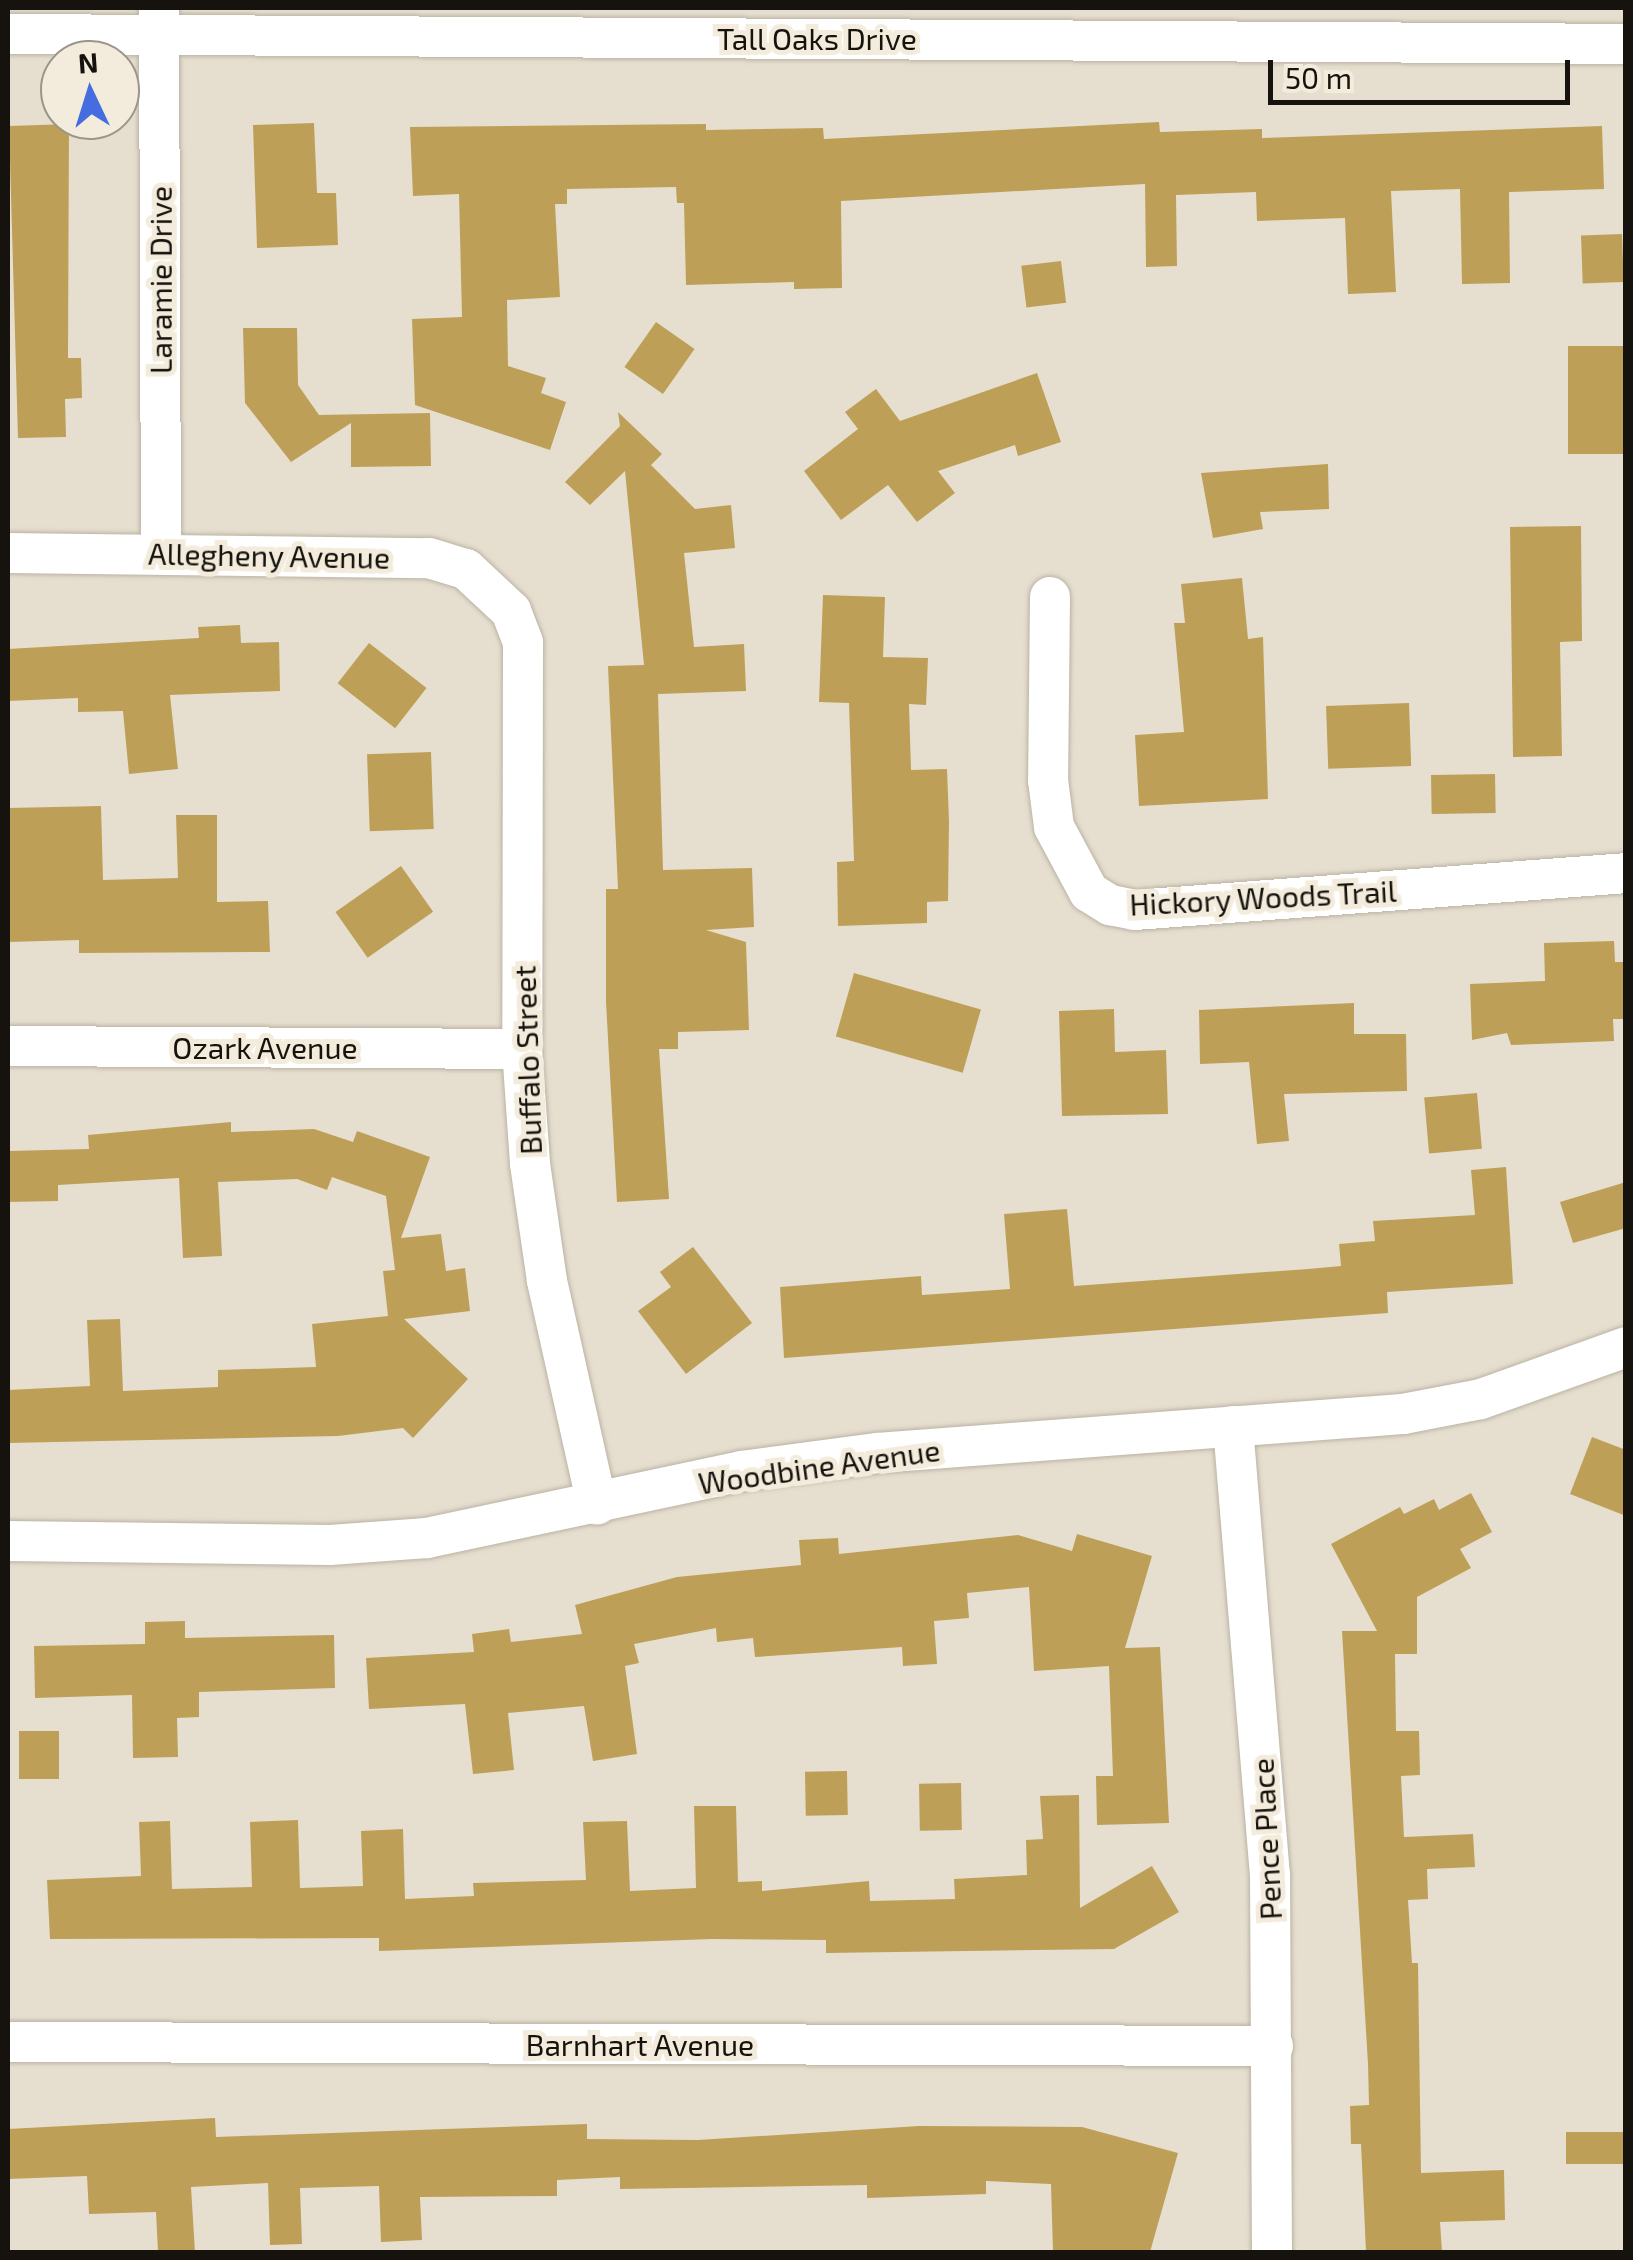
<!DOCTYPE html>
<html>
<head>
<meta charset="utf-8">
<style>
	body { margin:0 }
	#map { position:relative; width:1633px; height:2260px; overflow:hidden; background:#e6dfcf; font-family:"Exo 2",sans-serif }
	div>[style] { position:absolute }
	.building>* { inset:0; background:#be9f57; transform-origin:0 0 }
	.roads { filter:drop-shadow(0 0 2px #bab3a4) drop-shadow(0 0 2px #bab3a4) }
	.street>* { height:40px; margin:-20px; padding:0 20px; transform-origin:20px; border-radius:20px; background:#fff }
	span { translate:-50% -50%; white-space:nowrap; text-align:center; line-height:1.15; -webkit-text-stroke:10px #f3ecdc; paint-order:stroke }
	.street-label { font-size:30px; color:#16130e }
	.frame { position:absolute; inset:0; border:10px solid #16130e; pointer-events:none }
	.north { position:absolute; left:40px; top:40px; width:100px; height:100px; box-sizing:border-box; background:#f3ecdc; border:2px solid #9b958a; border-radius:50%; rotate:356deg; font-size:28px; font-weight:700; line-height:40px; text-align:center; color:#16130e }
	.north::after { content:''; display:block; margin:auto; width:35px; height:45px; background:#466de0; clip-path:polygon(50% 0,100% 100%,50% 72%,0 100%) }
	.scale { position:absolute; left:1268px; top:60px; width:302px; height:45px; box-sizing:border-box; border:5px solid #16130e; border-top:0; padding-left:12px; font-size:30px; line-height:35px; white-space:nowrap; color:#16130e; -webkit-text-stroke:8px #f3ecdc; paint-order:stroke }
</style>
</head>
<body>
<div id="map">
	<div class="building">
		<div style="clip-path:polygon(1159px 122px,1160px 132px,1262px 129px,1262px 138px,1602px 126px,1604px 189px,1509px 192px,1510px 283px,1462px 284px,1460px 189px,1391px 191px,1396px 292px,1348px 294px,1345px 218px,1257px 221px,1256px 192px,1176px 195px,1177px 266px,1146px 267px,1145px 184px,841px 201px,842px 288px,794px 289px,794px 282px,686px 285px,684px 203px,677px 203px,676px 187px,567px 189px,567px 204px,555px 204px,560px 297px,507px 300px,508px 366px,546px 378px,541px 393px,566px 402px,550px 450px,415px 405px,412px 319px,462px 317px,459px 194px,413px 196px,410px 127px,706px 124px,706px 130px,823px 128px,824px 139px)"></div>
		<div style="clip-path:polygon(314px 123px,317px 193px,336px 193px,338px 245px,257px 248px,253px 125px)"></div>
		<div style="clip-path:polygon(69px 124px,68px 358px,81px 358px,82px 398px,65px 399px,66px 437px,18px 438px,9px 126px)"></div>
		<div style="left:1622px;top:234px;width:48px;height:41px;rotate:88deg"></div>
		<div style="left:1061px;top:261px;width:42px;height:40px;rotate:83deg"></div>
		<div style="left:656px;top:322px;width:47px;height:55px;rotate:35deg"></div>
		<div style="clip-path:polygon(243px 328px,297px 328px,298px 385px,319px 415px,430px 413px,431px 466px,351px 467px,351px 423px,291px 462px,245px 403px)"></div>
		<div style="left:1626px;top:346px;width:108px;height:58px;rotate:90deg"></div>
		<div style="clip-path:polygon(1037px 373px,1061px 442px,1018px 456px,1015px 445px,938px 471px,955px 493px,917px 522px,888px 485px,841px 520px,804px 471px,858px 429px,845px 412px,876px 389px,900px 421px)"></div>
		<div style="clip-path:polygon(618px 412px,662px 454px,651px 465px,695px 509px,731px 505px,735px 548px,684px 553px,694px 647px,744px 644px,746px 691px,658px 694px,663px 870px,752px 868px,754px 927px,706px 930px,746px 942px,749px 1030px,678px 1032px,678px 1049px,659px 1049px,669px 1199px,617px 1202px,606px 1002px,606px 889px,618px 889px,608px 666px,644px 665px,625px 471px,590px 505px,565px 482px,620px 426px)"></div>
		<div style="clip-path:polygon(1328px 464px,1329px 509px,1260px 512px,1263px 529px,1213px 538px,1201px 473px)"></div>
		<div style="clip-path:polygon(1581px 526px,1582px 641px,1560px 642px,1562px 756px,1513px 757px,1510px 527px)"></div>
		<div style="clip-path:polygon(1242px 578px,1248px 639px,1263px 637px,1268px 799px,1139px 806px,1135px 735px,1184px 732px,1174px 623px,1185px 623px,1181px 584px)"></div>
		<div style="clip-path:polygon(823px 595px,885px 597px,883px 657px,928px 658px,926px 705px,909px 704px,911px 770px,947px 769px,949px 821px,948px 901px,927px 902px,927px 923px,838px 926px,837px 862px,854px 861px,849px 703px,819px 702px)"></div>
		<div style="clip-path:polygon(240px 625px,241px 643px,279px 642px,280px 691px,170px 695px,178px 769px,129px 774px,123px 711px,78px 712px,78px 698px,8px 701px,8px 649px,199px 638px,198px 627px)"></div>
		<div style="left:369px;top:643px;width:73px;height:51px;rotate:38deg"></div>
		<div style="left:1409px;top:703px;width:63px;height:83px;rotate:88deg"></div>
		<div style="left:431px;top:752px;width:77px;height:64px;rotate:88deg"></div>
		<div style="left:1495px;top:774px;width:39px;height:64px;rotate:89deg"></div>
		<div style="clip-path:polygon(101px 806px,103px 880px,178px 878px,176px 815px,217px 815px,217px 902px,268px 901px,270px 952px,79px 953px,79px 940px,8px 942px,8px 808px)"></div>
		<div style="left:401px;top:866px;width:56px;height:80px;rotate:55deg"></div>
		<div style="clip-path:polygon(1614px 941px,1615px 962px,1626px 962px,1626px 1019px,1613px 1019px,1614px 1041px,1511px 1045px,1507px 1033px,1472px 1040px,1470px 984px,1545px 981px,1544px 943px)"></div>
		<div style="left:854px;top:973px;width:132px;height:66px;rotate:16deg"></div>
		<div style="clip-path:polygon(1354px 1003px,1354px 1034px,1406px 1034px,1407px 1091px,1284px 1094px,1289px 1141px,1257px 1144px,1249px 1062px,1200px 1064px,1199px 1010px)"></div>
		<div style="clip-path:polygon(1114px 1009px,1115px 1052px,1166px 1050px,1168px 1114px,1062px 1116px,1059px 1011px)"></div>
		<div style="left:1477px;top:1093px;width:56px;height:53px;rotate:85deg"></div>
		<div style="clip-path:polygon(231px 1122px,231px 1132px,314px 1129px,353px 1142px,357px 1131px,430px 1157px,401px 1238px,441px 1234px,446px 1271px,465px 1268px,470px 1311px,404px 1319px,468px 1379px,413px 1438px,403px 1428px,338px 1436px,8px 1443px,8px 1390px,90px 1386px,87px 1320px,120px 1319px,123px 1391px,218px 1387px,218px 1370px,316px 1367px,312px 1324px,388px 1316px,383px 1271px,395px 1270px,386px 1196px,332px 1177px,327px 1190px,297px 1179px,218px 1182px,222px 1256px,183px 1258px,179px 1178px,58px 1185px,58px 1201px,8px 1202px,8px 1151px,89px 1149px,88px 1135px)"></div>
		<div style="clip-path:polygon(1506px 1167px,1513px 1284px,1387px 1292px,1388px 1313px,784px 1358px,780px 1287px,921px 1276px,922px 1295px,1010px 1289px,1004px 1214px,1067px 1209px,1074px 1286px,1308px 1269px,1341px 1266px,1339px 1244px,1375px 1241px,1373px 1221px,1475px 1215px,1471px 1170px)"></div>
		<div style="clip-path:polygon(1626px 1182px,1626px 1228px,1573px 1243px,1560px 1202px)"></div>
		<div style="clip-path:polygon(693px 1247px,752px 1323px,686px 1374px,638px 1311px,671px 1287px,660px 1272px)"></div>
		<div style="clip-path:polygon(1592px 1437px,1626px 1450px,1626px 1516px,1570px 1494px)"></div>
		<div style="clip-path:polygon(1471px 1493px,1492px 1532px,1460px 1549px,1471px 1568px,1417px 1597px,1417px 1654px,1395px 1654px,1396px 1731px,1419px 1731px,1420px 1775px,1401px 1776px,1404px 1837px,1473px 1834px,1475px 1867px,1427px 1869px,1428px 1899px,1408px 1900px,1412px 1963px,1418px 1963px,1421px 2173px,1504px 2170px,1505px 2220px,1440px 2222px,1442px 2252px,1366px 2252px,1361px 2144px,1351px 2144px,1350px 2106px,1369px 2105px,1368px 2064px,1342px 1631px,1377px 1631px,1331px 1544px,1400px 1507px,1404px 1514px,1434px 1499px,1439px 1510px)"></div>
		<div style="clip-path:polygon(1077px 1534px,1152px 1556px,1125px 1648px,1160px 1647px,1169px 1823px,1097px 1825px,1096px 1776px,1113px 1776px,1109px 1666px,1034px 1671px,1029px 1587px,967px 1593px,969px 1618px,934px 1621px,937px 1664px,903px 1666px,902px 1647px,755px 1657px,753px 1638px,717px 1642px,716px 1628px,634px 1644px,639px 1663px,625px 1666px,637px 1754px,593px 1761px,584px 1706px,508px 1713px,514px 1770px,473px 1774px,465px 1704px,369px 1709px,366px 1658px,474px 1652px,472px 1634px,509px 1629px,511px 1642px,582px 1634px,575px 1605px,677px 1577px,801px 1565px,799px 1540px,838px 1538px,839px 1554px,1018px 1535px,1072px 1551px)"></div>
		<div style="clip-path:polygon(185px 1621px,185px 1638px,334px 1635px,335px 1688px,199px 1692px,199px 1717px,177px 1718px,178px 1757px,133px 1758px,132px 1695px,35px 1698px,34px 1646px,145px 1644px,145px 1622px)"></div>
		<div style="left:19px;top:1731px;width:40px;height:48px"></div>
		<div style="left:847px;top:1771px;width:44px;height:42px;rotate:89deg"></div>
		<div style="left:961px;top:1783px;width:47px;height:42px;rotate:89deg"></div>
		<div style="clip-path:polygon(1079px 1795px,1080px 1908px,1152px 1866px,1179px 1912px,1114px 1949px,826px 1953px,826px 1940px,712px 1939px,379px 1951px,379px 1938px,50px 1939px,47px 1880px,141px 1876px,139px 1822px,170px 1821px,172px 1889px,252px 1887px,250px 1822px,298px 1820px,300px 1888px,363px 1886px,361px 1831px,403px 1829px,405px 1899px,474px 1896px,473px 1883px,586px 1880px,583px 1822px,627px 1821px,630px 1891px,696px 1888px,694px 1806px,736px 1806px,738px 1882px,762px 1881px,762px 1891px,869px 1881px,870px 1901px,955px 1899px,954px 1879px,1027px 1875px,1026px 1840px,1043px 1839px,1040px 1796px)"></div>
		<div style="clip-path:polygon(215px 2118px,216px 2137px,587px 2124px,587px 2139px,698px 2140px,919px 2126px,1082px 2127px,1178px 2153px,1150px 2252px,1053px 2252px,1051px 2184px,986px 2181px,986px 2194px,867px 2198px,867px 2185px,620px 2189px,620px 2177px,557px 2180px,557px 2196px,420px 2197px,422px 2240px,381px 2242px,379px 2186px,300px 2188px,302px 2244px,270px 2245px,268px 2183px,191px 2187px,195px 2252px,158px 2252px,156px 2212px,89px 2214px,87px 2176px,8px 2179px,8px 2129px)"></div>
		<div style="left:1626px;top:2132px;width:32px;height:60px;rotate:90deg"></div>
	</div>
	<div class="roads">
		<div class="street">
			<div style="left:159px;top:11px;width:542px;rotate:89.79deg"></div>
			<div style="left:8px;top:34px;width:1618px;rotate:0.35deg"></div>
			<div style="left:8px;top:553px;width:421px;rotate:0.7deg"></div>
			<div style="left:429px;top:558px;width:39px;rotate:17deg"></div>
			<div style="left:466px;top:569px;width:62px;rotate:43deg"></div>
			<div style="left:511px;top:611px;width:34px;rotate:69deg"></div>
			<div style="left:523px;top:643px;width:406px;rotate:90.1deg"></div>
			<div style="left:522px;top:1049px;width:115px;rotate:86deg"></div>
			<div style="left:530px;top:1164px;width:118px;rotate:81.7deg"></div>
			<div style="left:547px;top:1281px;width:229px;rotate:77.4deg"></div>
			<div style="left:1050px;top:597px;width:183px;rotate:90.6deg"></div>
			<div style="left:1048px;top:780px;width:47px;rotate:82.7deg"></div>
			<div style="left:1054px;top:827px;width:74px;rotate:61.7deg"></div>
			<div style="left:1089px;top:892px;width:25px;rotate:32deg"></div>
			<div style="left:1110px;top:905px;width:25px;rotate:11deg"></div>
			<div style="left:1135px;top:910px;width:492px;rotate:-4.3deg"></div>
			<div style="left:8px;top:1046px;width:514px;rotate:0.33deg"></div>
			<div style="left:1233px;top:1426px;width:450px;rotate:85.3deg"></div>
			<div style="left:1270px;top:1874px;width:378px;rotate:89.7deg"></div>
			<div style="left:8px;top:1541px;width:322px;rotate:0.7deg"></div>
			<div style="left:330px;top:1545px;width:97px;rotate:-4.1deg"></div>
			<div style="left:427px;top:1538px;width:322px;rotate:-12deg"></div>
			<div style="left:742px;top:1471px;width:136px;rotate:-7.6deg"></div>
			<div style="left:877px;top:1453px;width:527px;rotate:-4.24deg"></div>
			<div style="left:1403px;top:1414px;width:79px;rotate:-10.9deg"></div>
			<div style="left:1481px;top:1399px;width:154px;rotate:-19.7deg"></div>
			<div style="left:8px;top:2042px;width:1265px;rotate:0.18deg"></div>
		</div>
	</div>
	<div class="street-label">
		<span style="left:817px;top:38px">Tall Oaks Drive</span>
		<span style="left:160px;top:280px;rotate:-90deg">Laramie Drive</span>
		<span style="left:269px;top:555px;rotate:1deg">Allegheny Avenue</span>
		<span style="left:1263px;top:897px;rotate:-3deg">Hickory Woods Trail</span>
		<span style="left:265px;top:1047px">Ozark Avenue</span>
		<span style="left:527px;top:1060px;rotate:-92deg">Buffalo Street</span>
		<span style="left:819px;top:1466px;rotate:-8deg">Woodbine Avenue</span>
		<span style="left:1266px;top:1839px;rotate:-93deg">Pence Place</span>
		<span style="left:640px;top:2044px">Barnhart Avenue</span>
	</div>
	<div class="frame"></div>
	<div class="north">N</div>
	<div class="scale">50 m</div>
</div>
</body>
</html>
